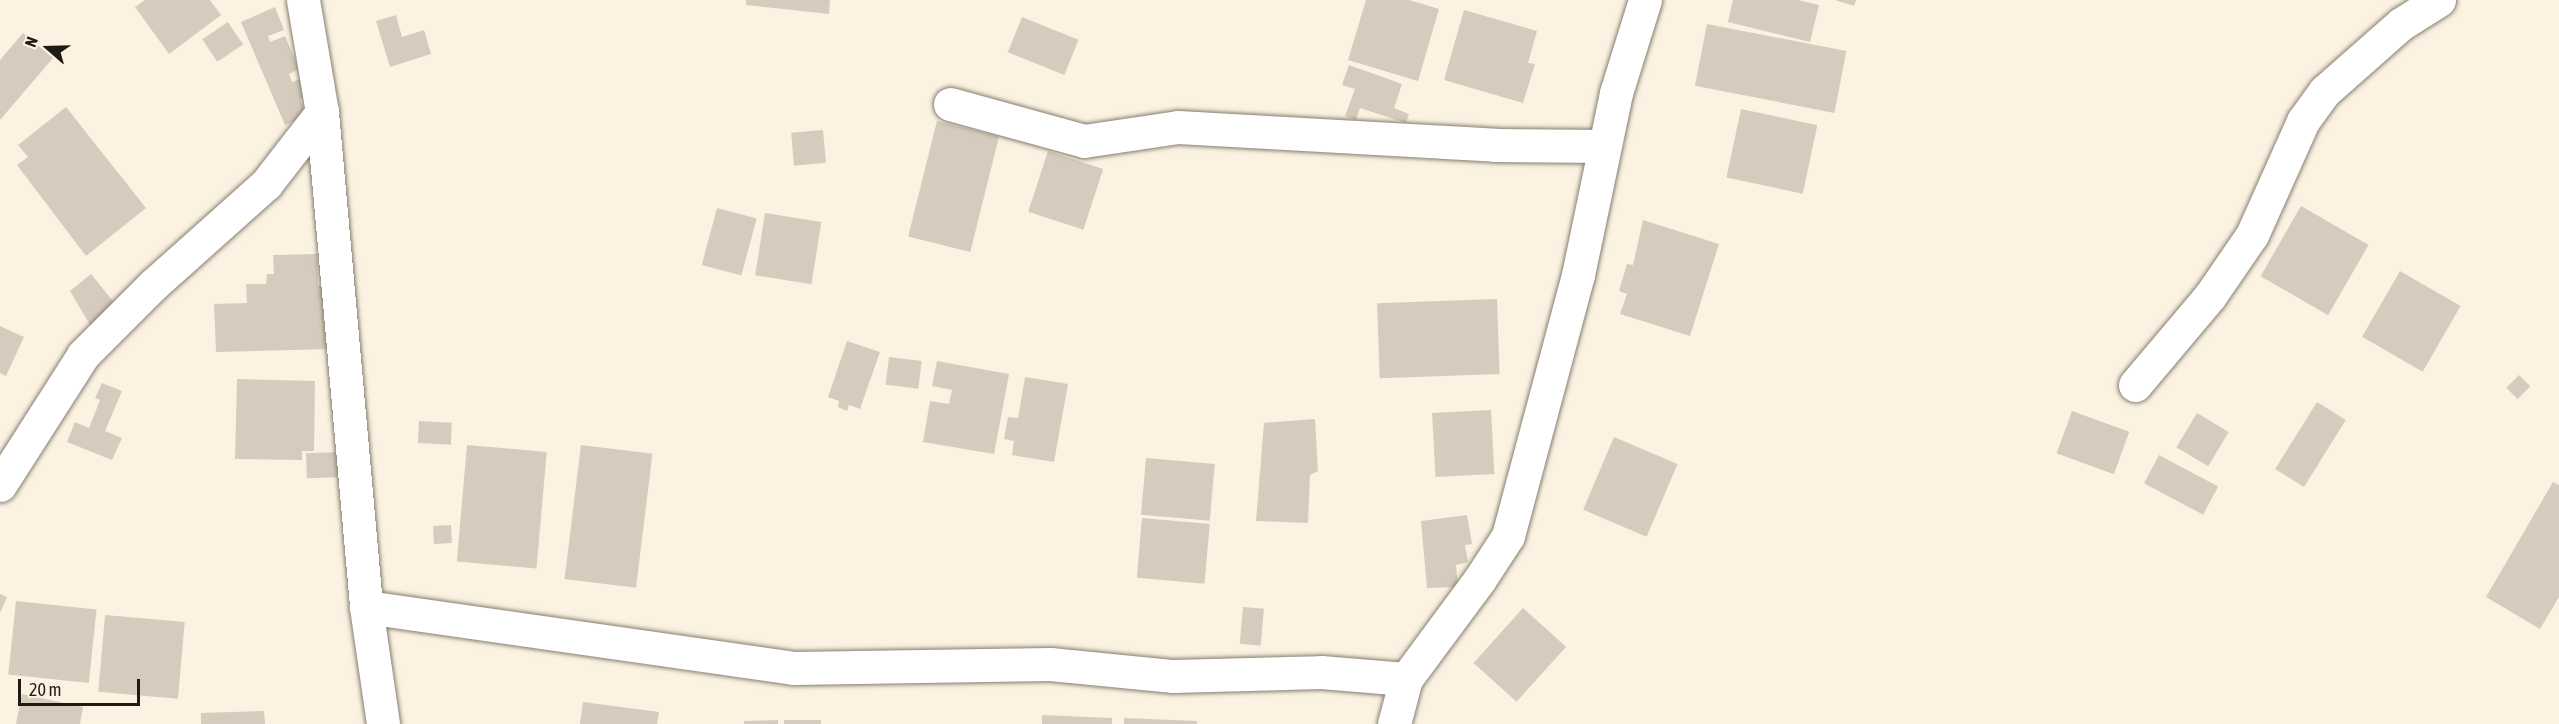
<!DOCTYPE html>
<html>
<head>
<meta charset="utf-8">
<style>
	body { margin:0 }
	#map { position:relative; width:2559px; height:724px; overflow:hidden; background:#fbf2e2; font-family:"Asap Condensed",sans-serif }
	div>[style] { position:absolute }
	.building>* { inset:0; background:#d5ccbd; transform-origin:0 0 }
	.roads { filter:drop-shadow(0 0 2px #867e70) drop-shadow(0 0 2px #867e70) }
	.minor>* { height:33px; margin:-16.5px; padding:0 16.5px; transform-origin:16.5px; border-radius:16.5px; background:#fff }
	span { translate:-50% -50%; white-space:nowrap; text-align:center; line-height:1.15; -webkit-text-stroke:5px #fbf2e2; paint-order:stroke }
	.north { position:absolute; left:18px; top:18px; width:60px; height:60px; -webkit-text-stroke:4px #fbf2e2; paint-order:stroke; rotate:290deg; font-size:16px; font-weight:700; line-height:24px; text-align:center; color:#1e1b15 }
	.north::after { content:''; display:block; margin:auto; width:21px; height:27px; background:#1e1b15; clip-path:polygon(50% 0,100% 100%,50% 72%,0 100%) }
	.scale { position:absolute; left:18px; top:679px; width:122px; height:27px; box-sizing:border-box; border:3px solid #1e1b15; border-top:0; padding-left:8px; font-size:18px; line-height:21px; white-space:nowrap; color:#1e1b15; -webkit-text-stroke:4px #fbf2e2; paint-order:stroke }
</style>
</head>
<body>
<div id="map">
	<div class="building">
		<div style="clip-path:polygon(145px 0,210px 0,221px 15px,169px 54px,135px 7px)"></div>
		<div style="clip-path:polygon(746px 0,830px 0,829px 14px,746px 5px)"></div>
		<div style="clip-path:polygon(1366px 0,1409px 0,1439px 9px,1418px 81px,1348px 60px)"></div>
		<div style="clip-path:polygon(1733px 0,1798px 0,1819px 5px,1810px 42px,1728px 22px)"></div>
		<div style="clip-path:polygon(1835px 0,1856px 0,1854px 6px)"></div>
		<div style="clip-path:polygon(275px 7px,284px 30px,268px 36px,270px 42px,285px 36px,299px 69px,289px 74px,292px 82px,300px 79px,307px 95px,300px 99px,306px 116px,285px 125px,241px 22px)"></div>
		<div style="clip-path:polygon(1464px 10px,1537px 31px,1528px 63px,1535px 64px,1523px 103px,1444px 80px)"></div>
		<div style="clip-path:polygon(396px 15px,402px 37px,424px 30px,431px 54px,390px 67px,376px 21px)"></div>
		<div style="left:1022px;top:17px;width:61px;height:38px;rotate:22deg"></div>
		<div style="left:228px;top:22px;width:27px;height:31px;rotate:56deg"></div>
		<div style="left:1707px;top:24px;width:142px;height:63px;rotate:11deg"></div>
		<div style="clip-path:polygon(23px 33px,53px 58px,0 120px,0 60px)"></div>
		<div style="clip-path:polygon(1349px 65px,1402px 84px,1394px 108px,1409px 114px,1406px 123px,1360px 108px,1356px 120px,1345px 116px,1355px 89px,1342px 85px)"></div>
		<div style="clip-path:polygon(66px 107px,146px 208px,86px 256px,17px 165px,28px 157px,18px 145px)"></div>
		<div style="left:1741px;top:109px;width:78px;height:70px;rotate:12deg"></div>
		<div style="left:937px;top:121px;width:64px;height:119px;rotate:14deg"></div>
		<div style="left:823px;top:130px;width:33px;height:32px;rotate:85deg"></div>
		<div style="left:1048px;top:151px;width:58px;height:64px;rotate:18deg"></div>
		<div style="left:2301px;top:206px;width:78px;height:81px;rotate:30deg"></div>
		<div style="left:717px;top:208px;width:41px;height:59px;rotate:15deg"></div>
		<div style="left:765px;top:213px;width:57px;height:63px;rotate:9deg"></div>
		<div style="clip-path:polygon(1643px 220px,1719px 244px,1690px 336px,1620px 314px,1627px 294px,1619px 291px,1627px 264px,1633px 265px)"></div>
		<div style="clip-path:polygon(317px 254px,318px 286px,329px 286px,330px 349px,216px 352px,214px 304px,247px 303px,246px 284px,266px 284px,267px 274px,274px 274px,273px 255px)"></div>
		<div style="left:2400px;top:271px;width:70px;height:76px;rotate:30deg"></div>
		<div style="clip-path:polygon(91px 274px,120px 310px,93px 330px,70px 291px)"></div>
		<div style="left:1497px;top:299px;width:75px;height:120px;rotate:88deg"></div>
		<div style="clip-path:polygon(0 326px,24px 337px,6px 376px,0 373px)"></div>
		<div style="clip-path:polygon(847px 341px,880px 352px,860px 409px,849px 405px,847px 411px,838px 407px,839px 401px,828px 397px)"></div>
		<div style="left:889px;top:357px;width:33px;height:28px;rotate:7deg"></div>
		<div style="clip-path:polygon(937px 361px,1009px 374px,994px 454px,923px 442px,930px 401px,949px 404px,952px 390px,932px 386px)"></div>
		<div style="left:2519px;top:375px;width:16px;height:18px;rotate:45deg"></div>
		<div style="clip-path:polygon(1025px 377px,1068px 384px,1054px 462px,1012px 455px,1014px 441px,1004px 439px,1008px 417px,1018px 418px)"></div>
		<div style="clip-path:polygon(237px 379px,315px 381px,314px 451px,302px 451px,302px 460px,235px 459px)"></div>
		<div style="clip-path:polygon(102px 383px,122px 391px,105px 431px,122px 438px,112px 460px,67px 442px,75px 422px,89px 428px,100px 400px,95px 398px)"></div>
		<div style="left:2317px;top:402px;width:34px;height:79px;rotate:32deg"></div>
		<div style="left:1491px;top:410px;width:64px;height:59px;rotate:87deg"></div>
		<div style="left:2072px;top:411px;width:61px;height:45px;rotate:20deg"></div>
		<div style="left:2197px;top:413px;width:37px;height:40px;rotate:31deg"></div>
		<div style="clip-path:polygon(1315px 419px,1318px 471px,1310px 475px,1308px 523px,1256px 521px,1264px 423px)"></div>
		<div style="left:419px;top:421px;width:33px;height:22px;rotate:3deg"></div>
		<div style="left:1614px;top:437px;width:69px;height:79px;rotate:23deg"></div>
		<div style="left:467px;top:445px;width:80px;height:117px;rotate:5deg"></div>
		<div style="left:581px;top:445px;width:72px;height:135px;rotate:7deg"></div>
		<div style="left:342px;top:452px;width:25px;height:36px;rotate:88deg"></div>
		<div style="left:2159px;top:455px;width:67px;height:32px;rotate:28deg"></div>
		<div style="left:1146px;top:458px;width:69px;height:57px;rotate:5deg"></div>
		<div style="clip-path:polygon(2553px 482px,2559px 485px,2559px 597px,2540px 629px,2486px 597px)"></div>
		<div style="clip-path:polygon(1467px 515px,1472px 544px,1465px 545px,1468px 562px,1456px 565px,1458px 587px,1427px 588px,1421px 521px)"></div>
		<div style="left:1142px;top:518px;width:68px;height:60px;rotate:5deg"></div>
		<div style="left:451px;top:525px;width:18px;height:18px;rotate:87deg"></div>
		<div style="clip-path:polygon(0 594px,7px 597px,0 613px)"></div>
		<div style="left:16px;top:601px;width:81px;height:74px;rotate:6deg"></div>
		<div style="left:1243px;top:607px;width:21px;height:37px;rotate:5deg"></div>
		<div style="left:1523px;top:608px;width:58px;height:74px;rotate:42deg"></div>
		<div style="left:105px;top:615px;width:80px;height:77px;rotate:5deg"></div>
		<div style="clip-path:polygon(22px 694px,83px 707px,80px 724px,16px 724px)"></div>
		<div style="clip-path:polygon(583px 702px,659px 712px,657px 724px,580px 724px)"></div>
		<div style="clip-path:polygon(264px 711px,265px 724px,201px 724px,201px 713px)"></div>
		<div style="clip-path:polygon(1042px 715px,1112px 718px,1112px 724px,1042px 724px)"></div>
		<div style="clip-path:polygon(1124px 718px,1197px 721px,1197px 724px,1124px 724px)"></div>
		<div style="clip-path:polygon(778px 720px,778px 724px,744px 724px,744px 721px)"></div>
		<div style="left:784px;top:720px;width:37px;height:4px"></div>
	</div>
	<div class="roads">
		<div class="minor">
			<div style="left:303px;top:0;width:114px;rotate:80.4deg"></div>
			<div style="left:322px;top:112px;width:497px;rotate:84.9deg"></div>
			<div style="left:366px;top:607px;width:118px;rotate:81.7deg"></div>
			<div style="left:950px;top:104px;width:139px;rotate:15.4deg"></div>
			<div style="left:1084px;top:141px;width:95px;rotate:-8.5deg"></div>
			<div style="left:1178px;top:127px;width:318px;rotate:3.2deg"></div>
			<div style="left:1495px;top:145px;width:109px;rotate:0.5deg"></div>
			<div style="left:2135px;top:385px;width:116px;rotate:-49.9deg"></div>
			<div style="left:2210px;top:296px;width:74px;rotate:-55.5deg"></div>
			<div style="left:2252px;top:235px;width:125px;rotate:-65.9deg"></div>
			<div style="left:2303px;top:121px;width:37px;rotate:-54deg"></div>
			<div style="left:2325px;top:91px;width:101px;rotate:-41.4deg"></div>
			<div style="left:2401px;top:24px;width:45px;rotate:-32.3deg"></div>
			<div style="left:0;top:485px;width:154px;rotate:-57.4deg"></div>
			<div style="left:83px;top:355px;width:99px;rotate:-45deg"></div>
			<div style="left:153px;top:285px;width:152px;rotate:-41.8deg"></div>
			<div style="left:266px;top:184px;width:91px;rotate:-52.1deg"></div>
			<div style="left:366px;top:607px;width:431px;rotate:8.1deg"></div>
			<div style="left:793px;top:668px;width:257px;rotate:-0.9deg"></div>
			<div style="left:1050px;top:664px;width:124px;rotate:5.6deg"></div>
			<div style="left:1173px;top:676px;width:148px;rotate:-1.5deg"></div>
			<div style="left:1321px;top:672px;width:85px;rotate:4.7deg"></div>
			<div style="left:1394px;top:724px;width:47px;rotate:-75.1deg"></div>
			<div style="left:1406px;top:679px;width:124px;rotate:-53.5deg"></div>
			<div style="left:1480px;top:579px;width:51px;rotate:-56.9deg"></div>
			<div style="left:1508px;top:536px;width:270px;rotate:-75deg"></div>
			<div style="left:1578px;top:275px;width:186px;rotate:-78.2deg"></div>
			<div style="left:1616px;top:93px;width:97px;rotate:-72.7deg"></div>
		</div>
	</div>
	<div class="north">N</div>
	<div class="scale">20 m</div>
</div>
</body>
</html>
